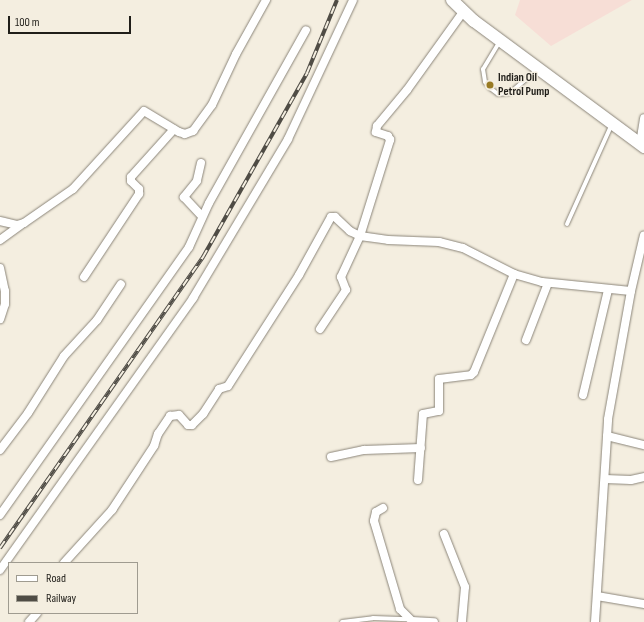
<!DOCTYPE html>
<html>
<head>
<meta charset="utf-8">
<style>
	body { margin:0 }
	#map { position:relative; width:644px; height:622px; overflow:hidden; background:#f4eee0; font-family:"Sofia Sans Condensed",sans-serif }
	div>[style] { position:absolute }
	.industrial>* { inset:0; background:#f7ded6 }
	.roads { filter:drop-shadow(0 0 1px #8b8579) drop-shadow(0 0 1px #8b8579) }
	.service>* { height:4px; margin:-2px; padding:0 2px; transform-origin:2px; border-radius:2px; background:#fff }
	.minor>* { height:8px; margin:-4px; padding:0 4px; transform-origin:4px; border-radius:4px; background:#fff }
	.primary>* { height:12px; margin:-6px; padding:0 6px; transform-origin:6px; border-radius:6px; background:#fff }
	.rail>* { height:4px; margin-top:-2px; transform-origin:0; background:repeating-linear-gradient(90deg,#f4eee0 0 8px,#4f4c45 0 16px); box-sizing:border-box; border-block:1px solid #4f4c45 }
	.dots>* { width:11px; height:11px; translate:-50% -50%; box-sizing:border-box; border:2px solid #f4eee0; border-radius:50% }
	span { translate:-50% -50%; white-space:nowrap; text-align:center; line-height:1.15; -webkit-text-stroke:3px #f4eee0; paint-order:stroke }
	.poi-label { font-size:12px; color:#201e19; font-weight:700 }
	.left { translate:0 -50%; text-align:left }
	.legend { position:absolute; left:8px; top:562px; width:130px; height:52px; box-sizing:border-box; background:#f4eee0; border:1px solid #9f9b90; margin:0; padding:5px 7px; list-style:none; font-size:12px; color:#201e19 }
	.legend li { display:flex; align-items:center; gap:8px; height:20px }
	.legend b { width:20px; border:1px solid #9f9b90 }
	.scale { position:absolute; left:8px; top:16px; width:123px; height:18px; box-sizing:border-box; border:2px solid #201e19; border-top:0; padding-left:5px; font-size:12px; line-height:14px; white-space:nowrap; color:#201e19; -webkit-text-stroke:3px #f4eee0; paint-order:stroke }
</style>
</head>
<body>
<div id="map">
	<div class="industrial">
		<div style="clip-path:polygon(520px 0,632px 0,551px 46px,515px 15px)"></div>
	</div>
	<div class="roads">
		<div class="service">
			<div style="left:500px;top:41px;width:33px;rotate:121deg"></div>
			<div style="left:483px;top:69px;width:13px;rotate:81deg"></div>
			<div style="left:485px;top:82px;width:8px;rotate:50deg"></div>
			<div style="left:490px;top:88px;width:10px;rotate:37deg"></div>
			<div style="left:498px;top:94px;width:12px;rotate:-5deg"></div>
			<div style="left:510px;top:93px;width:35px;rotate:-41deg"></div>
			<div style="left:567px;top:224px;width:107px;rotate:-65.8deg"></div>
			<div style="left:342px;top:622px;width:31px;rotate:-7deg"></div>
			<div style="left:373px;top:618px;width:35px;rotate:2deg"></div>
		</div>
		<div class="minor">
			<div style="left:640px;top:144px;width:26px;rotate:-81deg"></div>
			<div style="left:201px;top:163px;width:18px;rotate:103deg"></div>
			<div style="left:197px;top:181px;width:21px;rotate:129deg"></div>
			<div style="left:184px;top:197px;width:26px;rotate:47deg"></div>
			<div style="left:0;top:221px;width:17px;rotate:13deg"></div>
			<div style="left:17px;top:225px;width:7px;rotate:-16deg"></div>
			<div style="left:24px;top:223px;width:60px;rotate:-34.8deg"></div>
			<div style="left:73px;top:189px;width:105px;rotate:-47.7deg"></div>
			<div style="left:144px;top:111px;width:41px;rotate:31deg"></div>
			<div style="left:179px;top:132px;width:6px;rotate:18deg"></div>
			<div style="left:185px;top:134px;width:9px;rotate:-21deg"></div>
			<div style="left:193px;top:131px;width:32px;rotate:-54deg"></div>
			<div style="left:212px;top:105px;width:56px;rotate:-64.8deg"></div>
			<div style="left:236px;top:54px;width:62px;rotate:-60.9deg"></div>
			<div style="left:0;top:240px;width:26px;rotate:-36deg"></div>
			<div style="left:0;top:268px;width:24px;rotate:78deg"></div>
			<div style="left:5px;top:291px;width:13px;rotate:90deg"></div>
			<div style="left:5px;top:304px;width:16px;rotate:108deg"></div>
			<div style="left:84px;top:277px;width:100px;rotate:-56.5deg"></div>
			<div style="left:139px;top:194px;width:5px;rotate:-90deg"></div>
			<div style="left:139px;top:189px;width:11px;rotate:-135deg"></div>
			<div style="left:131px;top:181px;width:4px;rotate:-90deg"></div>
			<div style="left:131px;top:177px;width:64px;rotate:-48.1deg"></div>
			<div style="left:320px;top:329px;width:47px;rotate:-56.3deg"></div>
			<div style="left:346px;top:290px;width:14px;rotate:-111deg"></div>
			<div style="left:341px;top:277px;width:45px;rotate:-65.1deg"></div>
			<div style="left:360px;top:236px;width:101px;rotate:-72.6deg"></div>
			<div style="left:390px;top:140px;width:4px;rotate:-117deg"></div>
			<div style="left:388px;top:136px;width:13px;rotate:-162deg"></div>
			<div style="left:376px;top:132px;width:6px;rotate:-81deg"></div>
			<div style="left:377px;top:126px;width:47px;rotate:-50.2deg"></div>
			<div style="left:407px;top:90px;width:96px;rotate:-54.3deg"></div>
			<div style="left:526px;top:340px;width:61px;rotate:-68.9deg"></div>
			<div style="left:583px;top:395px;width:108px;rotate:-76.6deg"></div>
			<div style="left:607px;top:436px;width:38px;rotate:14deg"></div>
			<div style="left:0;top:450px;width:46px;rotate:-52.9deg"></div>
			<div style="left:28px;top:413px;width:67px;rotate:-57.7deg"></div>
			<div style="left:64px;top:356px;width:49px;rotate:-47.5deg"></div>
			<div style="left:97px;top:320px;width:43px;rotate:-56.3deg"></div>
			<div style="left:331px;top:457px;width:34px;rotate:-12deg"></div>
			<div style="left:364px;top:450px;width:57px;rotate:-2deg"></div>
			<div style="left:605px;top:479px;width:26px;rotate:2deg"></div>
			<div style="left:631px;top:480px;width:13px;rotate:-13deg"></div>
			<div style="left:418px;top:480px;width:66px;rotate:-85.7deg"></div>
			<div style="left:423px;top:414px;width:16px;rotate:-11deg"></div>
			<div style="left:439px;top:411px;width:32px;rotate:-90deg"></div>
			<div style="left:439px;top:379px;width:32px;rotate:-7deg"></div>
			<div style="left:471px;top:375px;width:4px;rotate:-45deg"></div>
			<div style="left:474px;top:372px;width:106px;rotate:-67.8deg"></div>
			<div style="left:383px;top:508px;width:8px;rotate:150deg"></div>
			<div style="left:376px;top:512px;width:9px;rotate:103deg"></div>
			<div style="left:374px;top:521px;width:92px;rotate:73.5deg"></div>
			<div style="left:400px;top:609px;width:17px;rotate:45deg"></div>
			<div style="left:412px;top:621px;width:22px;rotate:3deg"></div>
			<div style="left:0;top:515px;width:328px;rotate:-54.8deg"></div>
			<div style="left:189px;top:247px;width:48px;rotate:-65.6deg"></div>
			<div style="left:209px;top:203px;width:198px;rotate:-60.7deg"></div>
			<div style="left:444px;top:534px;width:57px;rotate:68.4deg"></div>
			<div style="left:465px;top:587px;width:35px;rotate:95deg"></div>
			<div style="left:64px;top:563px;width:72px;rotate:-47.8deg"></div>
			<div style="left:112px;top:510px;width:77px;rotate:-56.7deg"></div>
			<div style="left:154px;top:446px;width:13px;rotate:-72deg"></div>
			<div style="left:158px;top:434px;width:22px;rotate:-56deg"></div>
			<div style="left:170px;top:416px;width:9px;rotate:-6deg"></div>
			<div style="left:179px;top:415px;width:13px;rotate:48deg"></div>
			<div style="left:188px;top:425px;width:4px"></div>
			<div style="left:192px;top:425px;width:16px;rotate:-45deg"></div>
			<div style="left:203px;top:414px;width:30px;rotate:-57deg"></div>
			<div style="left:219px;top:389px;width:9px;rotate:-18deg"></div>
			<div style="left:228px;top:386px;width:132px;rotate:-57.4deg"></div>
			<div style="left:299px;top:275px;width:66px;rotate:-61.1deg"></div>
			<div style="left:331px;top:217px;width:4px"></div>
			<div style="left:335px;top:217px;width:21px;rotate:43deg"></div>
			<div style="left:350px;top:231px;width:11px;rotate:27deg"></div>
			<div style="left:360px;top:236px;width:28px;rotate:8deg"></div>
			<div style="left:388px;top:240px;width:51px;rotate:2.2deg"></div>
			<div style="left:439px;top:242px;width:25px;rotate:14deg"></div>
			<div style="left:463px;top:248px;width:57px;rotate:27deg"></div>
			<div style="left:514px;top:274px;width:29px;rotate:16deg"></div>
			<div style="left:542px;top:282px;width:89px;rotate:5.8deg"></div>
			<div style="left:0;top:570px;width:334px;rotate:-54.6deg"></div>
			<div style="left:193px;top:298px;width:185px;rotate:-59.1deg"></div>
			<div style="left:288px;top:139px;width:153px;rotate:-64.9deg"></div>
			<div style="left:597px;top:596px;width:48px;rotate:9.7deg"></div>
			<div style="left:29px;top:622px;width:12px;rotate:-48deg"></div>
			<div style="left:595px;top:622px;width:203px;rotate:-86.3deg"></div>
			<div style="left:608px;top:419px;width:130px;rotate:-79.8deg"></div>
			<div style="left:631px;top:291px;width:57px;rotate:-76.9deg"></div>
		</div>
		<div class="primary">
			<div style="left:452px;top:0;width:30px;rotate:44deg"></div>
			<div style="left:474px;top:21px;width:212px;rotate:36.5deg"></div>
		</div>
	</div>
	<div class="rail">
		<div style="left:0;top:548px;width:355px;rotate:-55.1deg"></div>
		<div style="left:203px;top:257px;width:211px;rotate:-60.5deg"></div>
		<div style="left:307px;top:73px;width:79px;rotate:-67.7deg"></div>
	</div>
	<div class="dots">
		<div style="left:490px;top:85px;background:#997b24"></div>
	</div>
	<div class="poi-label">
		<span class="left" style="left:498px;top:85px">Indian Oil<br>Petrol Pump</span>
	</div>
	<ul class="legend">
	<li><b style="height:5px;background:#fff"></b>Road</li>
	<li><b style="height:5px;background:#4f4c45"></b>Railway</li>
	</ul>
	<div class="scale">100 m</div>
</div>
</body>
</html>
